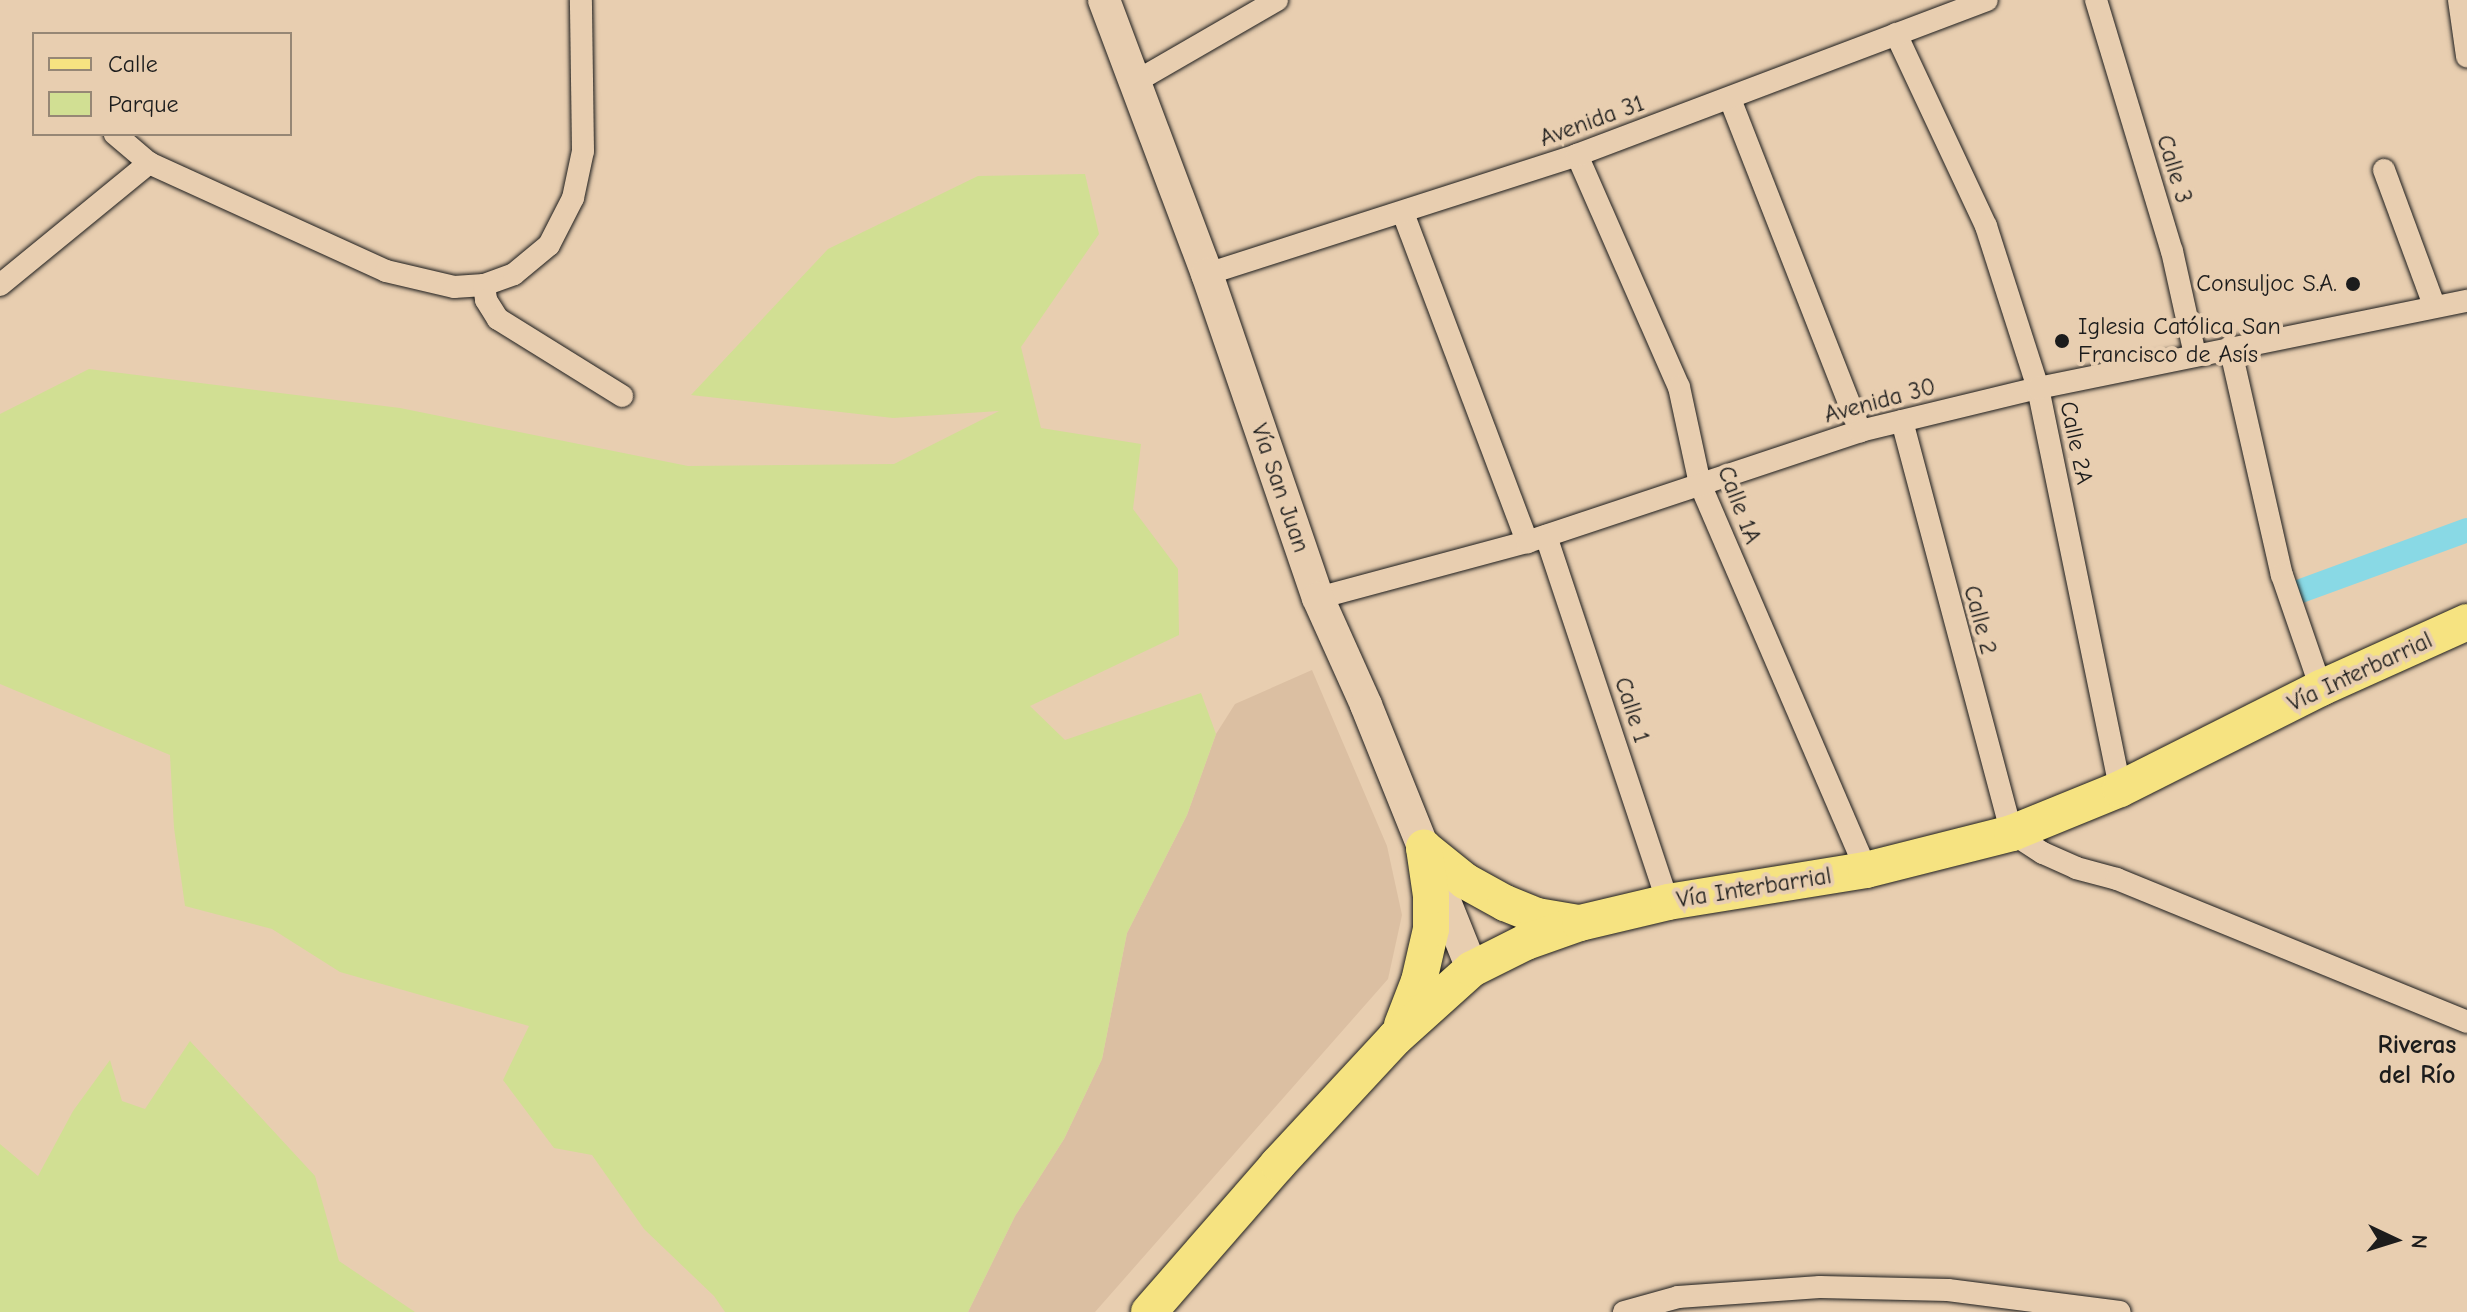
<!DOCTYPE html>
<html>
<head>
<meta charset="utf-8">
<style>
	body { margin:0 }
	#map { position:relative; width:2467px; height:1312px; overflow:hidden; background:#e8ceb0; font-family:"Comic Neue",sans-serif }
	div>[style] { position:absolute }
	.built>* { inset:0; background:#dbbfa2 }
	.green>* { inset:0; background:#d1df93 }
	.canal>* { height:24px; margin:-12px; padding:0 12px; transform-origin:12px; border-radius:12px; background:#89d9e5 }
	.roads { filter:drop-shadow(0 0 2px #1c1c1c) drop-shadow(0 0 2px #1c1c1c) }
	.street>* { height:22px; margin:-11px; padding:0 11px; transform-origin:11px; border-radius:11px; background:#e8ceb0 }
	.secondary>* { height:32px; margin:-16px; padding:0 16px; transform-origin:16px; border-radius:16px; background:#e8ceb0 }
	.primary>* { height:36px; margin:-18px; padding:0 18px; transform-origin:18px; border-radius:18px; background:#f6e381 }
	.dots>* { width:22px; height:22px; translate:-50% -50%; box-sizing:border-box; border:4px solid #e8ceb0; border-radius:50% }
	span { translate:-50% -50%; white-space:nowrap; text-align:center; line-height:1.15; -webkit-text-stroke:8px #e8ceb0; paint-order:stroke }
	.street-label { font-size:24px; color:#1c1c1c }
	.poi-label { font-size:24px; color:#1c1c1c }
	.right { translate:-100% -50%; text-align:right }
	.left { translate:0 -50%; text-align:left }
	.neighbourhood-label { font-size:26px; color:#1c1c1c; font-weight:700 }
	.legend { position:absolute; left:32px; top:32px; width:260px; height:104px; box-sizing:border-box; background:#e8ceb0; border:2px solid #968775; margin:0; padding:10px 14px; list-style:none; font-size:24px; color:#1c1c1c }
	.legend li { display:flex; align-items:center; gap:16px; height:40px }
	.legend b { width:40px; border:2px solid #968775 }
	.north { position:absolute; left:2355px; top:1200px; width:80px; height:80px; -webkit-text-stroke:6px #e8ceb0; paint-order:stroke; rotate:94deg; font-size:22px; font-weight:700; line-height:32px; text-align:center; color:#1c1c1c }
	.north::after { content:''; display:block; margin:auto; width:28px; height:36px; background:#1c1c1c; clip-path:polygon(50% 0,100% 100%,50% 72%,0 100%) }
</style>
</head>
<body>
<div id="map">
	<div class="built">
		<div style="clip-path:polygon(1312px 670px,1387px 846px,1402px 915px,1388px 979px,1095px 1312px,968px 1312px,1015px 1216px,1064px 1139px,1102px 1059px,1127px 933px,1187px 815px,1216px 734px,1235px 704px)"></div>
	</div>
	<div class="green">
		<div style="clip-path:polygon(1085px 174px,1099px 234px,1021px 347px,1041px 428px,1141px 444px,1133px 509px,1178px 569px,1179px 635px,1030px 706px,1065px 740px,1201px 693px,1216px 734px,1187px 815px,1127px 933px,1102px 1059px,1064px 1139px,1015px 1216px,968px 1312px,725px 1312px,714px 1296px,644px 1229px,592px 1155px,554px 1148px,503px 1080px,529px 1026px,340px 972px,272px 929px,185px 906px,174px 828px,170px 755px,0 684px,0 414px,89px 369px,400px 408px,688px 466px,894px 464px,999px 411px,893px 418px,691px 395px,828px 249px,978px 176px)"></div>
		<div style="clip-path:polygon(190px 1041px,315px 1176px,339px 1261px,415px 1312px,0 1312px,0 1144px,38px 1176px,73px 1111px,110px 1060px,122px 1101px,145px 1109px)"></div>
	</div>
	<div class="canal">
		<div style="left:2298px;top:592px;width:180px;rotate:-20.1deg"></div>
	</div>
	<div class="roads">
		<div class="street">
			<div style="left:2096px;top:0;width:262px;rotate:73.2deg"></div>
			<div style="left:2172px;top:251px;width:107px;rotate:77.5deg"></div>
			<div style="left:2459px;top:0;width:57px;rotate:81.9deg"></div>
			<div style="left:1896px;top:34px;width:212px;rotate:64.9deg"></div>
			<div style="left:1986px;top:226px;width:170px;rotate:72.2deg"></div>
			<div style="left:2038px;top:388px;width:409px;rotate:78.4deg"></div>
			<div style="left:1135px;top:82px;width:164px;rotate:-30deg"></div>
			<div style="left:1730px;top:99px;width:357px;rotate:68.6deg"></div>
			<div style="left:1577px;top:155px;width:253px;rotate:66.3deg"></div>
			<div style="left:1679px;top:387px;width:99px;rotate:77.8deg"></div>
			<div style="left:1700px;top:484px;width:420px;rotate:66.7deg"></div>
			<div style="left:149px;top:163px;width:260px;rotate:24.5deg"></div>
			<div style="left:386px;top:271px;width:70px;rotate:13.2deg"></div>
			<div style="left:454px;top:287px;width:30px;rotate:-4deg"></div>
			<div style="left:484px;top:285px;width:32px;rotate:-20deg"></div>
			<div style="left:514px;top:274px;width:45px;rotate:-39.6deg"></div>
			<div style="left:549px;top:245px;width:53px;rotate:-62.9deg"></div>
			<div style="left:573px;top:198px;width:48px;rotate:-78deg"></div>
			<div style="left:583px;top:151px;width:151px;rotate:-90.8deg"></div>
			<div style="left:2384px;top:170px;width:144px;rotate:69.7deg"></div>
			<div style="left:1403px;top:213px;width:352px;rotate:69.3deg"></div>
			<div style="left:1207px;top:274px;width:389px;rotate:-17.8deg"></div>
			<div style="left:1577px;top:155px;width:438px;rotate:-20.7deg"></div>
			<div style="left:0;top:285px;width:193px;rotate:-39.3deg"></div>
			<div style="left:149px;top:163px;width:45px;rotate:-139.5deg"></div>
			<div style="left:484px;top:285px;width:15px;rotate:82deg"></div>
			<div style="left:486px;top:300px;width:22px;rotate:58deg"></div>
			<div style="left:498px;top:319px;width:146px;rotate:31.8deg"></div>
			<div style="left:2230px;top:347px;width:234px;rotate:77.2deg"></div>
			<div style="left:2282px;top:575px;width:120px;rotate:71deg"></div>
			<div style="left:1902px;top:421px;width:426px;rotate:75.1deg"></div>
			<div style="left:2012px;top:833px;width:37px;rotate:33deg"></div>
			<div style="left:2043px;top:853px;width:36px;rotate:24deg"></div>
			<div style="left:2076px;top:868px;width:42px;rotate:15deg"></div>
			<div style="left:2117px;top:879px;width:378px;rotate:22.2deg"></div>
			<div style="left:1546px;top:536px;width:386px;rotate:71.6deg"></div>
			<div style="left:1318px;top:598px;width:216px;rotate:-15deg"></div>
			<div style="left:1527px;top:542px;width:351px;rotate:-18.4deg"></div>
			<div style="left:1860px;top:431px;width:183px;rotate:-13.6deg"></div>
			<div style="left:2038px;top:388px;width:438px;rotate:-11.5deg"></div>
			<div style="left:1624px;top:1312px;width:56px;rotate:-15.5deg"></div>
			<div style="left:1678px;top:1297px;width:142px;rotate:-4deg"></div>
			<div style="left:1820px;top:1287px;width:128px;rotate:1.3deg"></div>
			<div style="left:1948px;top:1290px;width:173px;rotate:7.3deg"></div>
		</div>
		<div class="secondary">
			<div style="left:1104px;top:0;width:293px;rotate:69.4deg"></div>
			<div style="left:1207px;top:274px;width:342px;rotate:71.1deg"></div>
			<div style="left:1318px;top:598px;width:117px;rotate:65.8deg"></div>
			<div style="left:1366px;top:705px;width:284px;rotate:68.1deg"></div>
		</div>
		<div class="primary">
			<div style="left:1424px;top:848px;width:53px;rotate:38.8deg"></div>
			<div style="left:1465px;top:881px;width:46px;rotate:28.8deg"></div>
			<div style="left:1505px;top:903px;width:35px;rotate:22deg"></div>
			<div style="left:1537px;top:916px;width:42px;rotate:9.7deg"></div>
			<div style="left:1402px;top:1025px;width:47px;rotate:-68.9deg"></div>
			<div style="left:1419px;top:981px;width:53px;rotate:-77deg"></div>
			<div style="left:1431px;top:929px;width:33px;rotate:-90deg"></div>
			<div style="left:1431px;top:896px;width:49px;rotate:-98.3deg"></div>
			<div style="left:1149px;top:1312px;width:196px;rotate:-48.9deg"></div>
			<div style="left:1278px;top:1164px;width:172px;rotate:-47.1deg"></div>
			<div style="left:1395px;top:1038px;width:103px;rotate:-41.9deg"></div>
			<div style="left:1472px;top:969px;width:60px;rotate:-26.6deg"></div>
			<div style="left:1526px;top:942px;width:57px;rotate:-19.4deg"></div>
			<div style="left:1580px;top:923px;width:90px;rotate:-13.4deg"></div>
			<div style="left:1668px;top:902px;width:201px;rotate:-9.2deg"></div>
			<div style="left:1866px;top:870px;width:151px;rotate:-14.2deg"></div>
			<div style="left:2012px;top:833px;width:117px;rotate:-22.2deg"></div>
			<div style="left:2120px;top:789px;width:225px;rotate:-26.7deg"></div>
			<div style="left:2321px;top:688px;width:160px;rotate:-24.3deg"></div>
		</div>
	</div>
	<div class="dots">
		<div style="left:2353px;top:284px;background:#1c1c1c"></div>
		<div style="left:2062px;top:341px;background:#1c1c1c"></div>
	</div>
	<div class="street-label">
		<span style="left:1592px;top:121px;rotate:-20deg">Avenida 31</span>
		<span style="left:2174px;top:169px;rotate:73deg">Calle 3</span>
		<span style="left:1880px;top:401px;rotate:-15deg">Avenida 30</span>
		<span style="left:2076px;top:443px;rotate:78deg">Calle 2A</span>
		<span style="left:1280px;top:488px;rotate:71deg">Vía San Juan</span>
		<span style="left:1739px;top:505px;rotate:69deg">Calle 1A</span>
		<span style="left:1980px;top:620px;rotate:75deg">Calle 2</span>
		<span style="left:2360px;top:672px;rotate:-25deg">Vía Interbarrial</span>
		<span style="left:1632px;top:710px;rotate:72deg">Calle 1</span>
		<span style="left:1754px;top:888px;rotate:-9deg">Vía Interbarrial</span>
	</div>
	<div class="poi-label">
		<span class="right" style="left:2337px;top:284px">Consuljoc S.A.</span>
		<span class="left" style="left:2078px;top:341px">Iglesia Católica San<br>Francisco de Asís</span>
	</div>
	<div class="neighbourhood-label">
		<span style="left:2417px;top:1061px">Riveras<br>del Río</span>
	</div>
	<ul class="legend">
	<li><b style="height:10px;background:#f6e381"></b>Calle</li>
	<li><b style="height:22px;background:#d1df93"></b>Parque</li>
	</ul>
	<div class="north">N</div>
</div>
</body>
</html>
